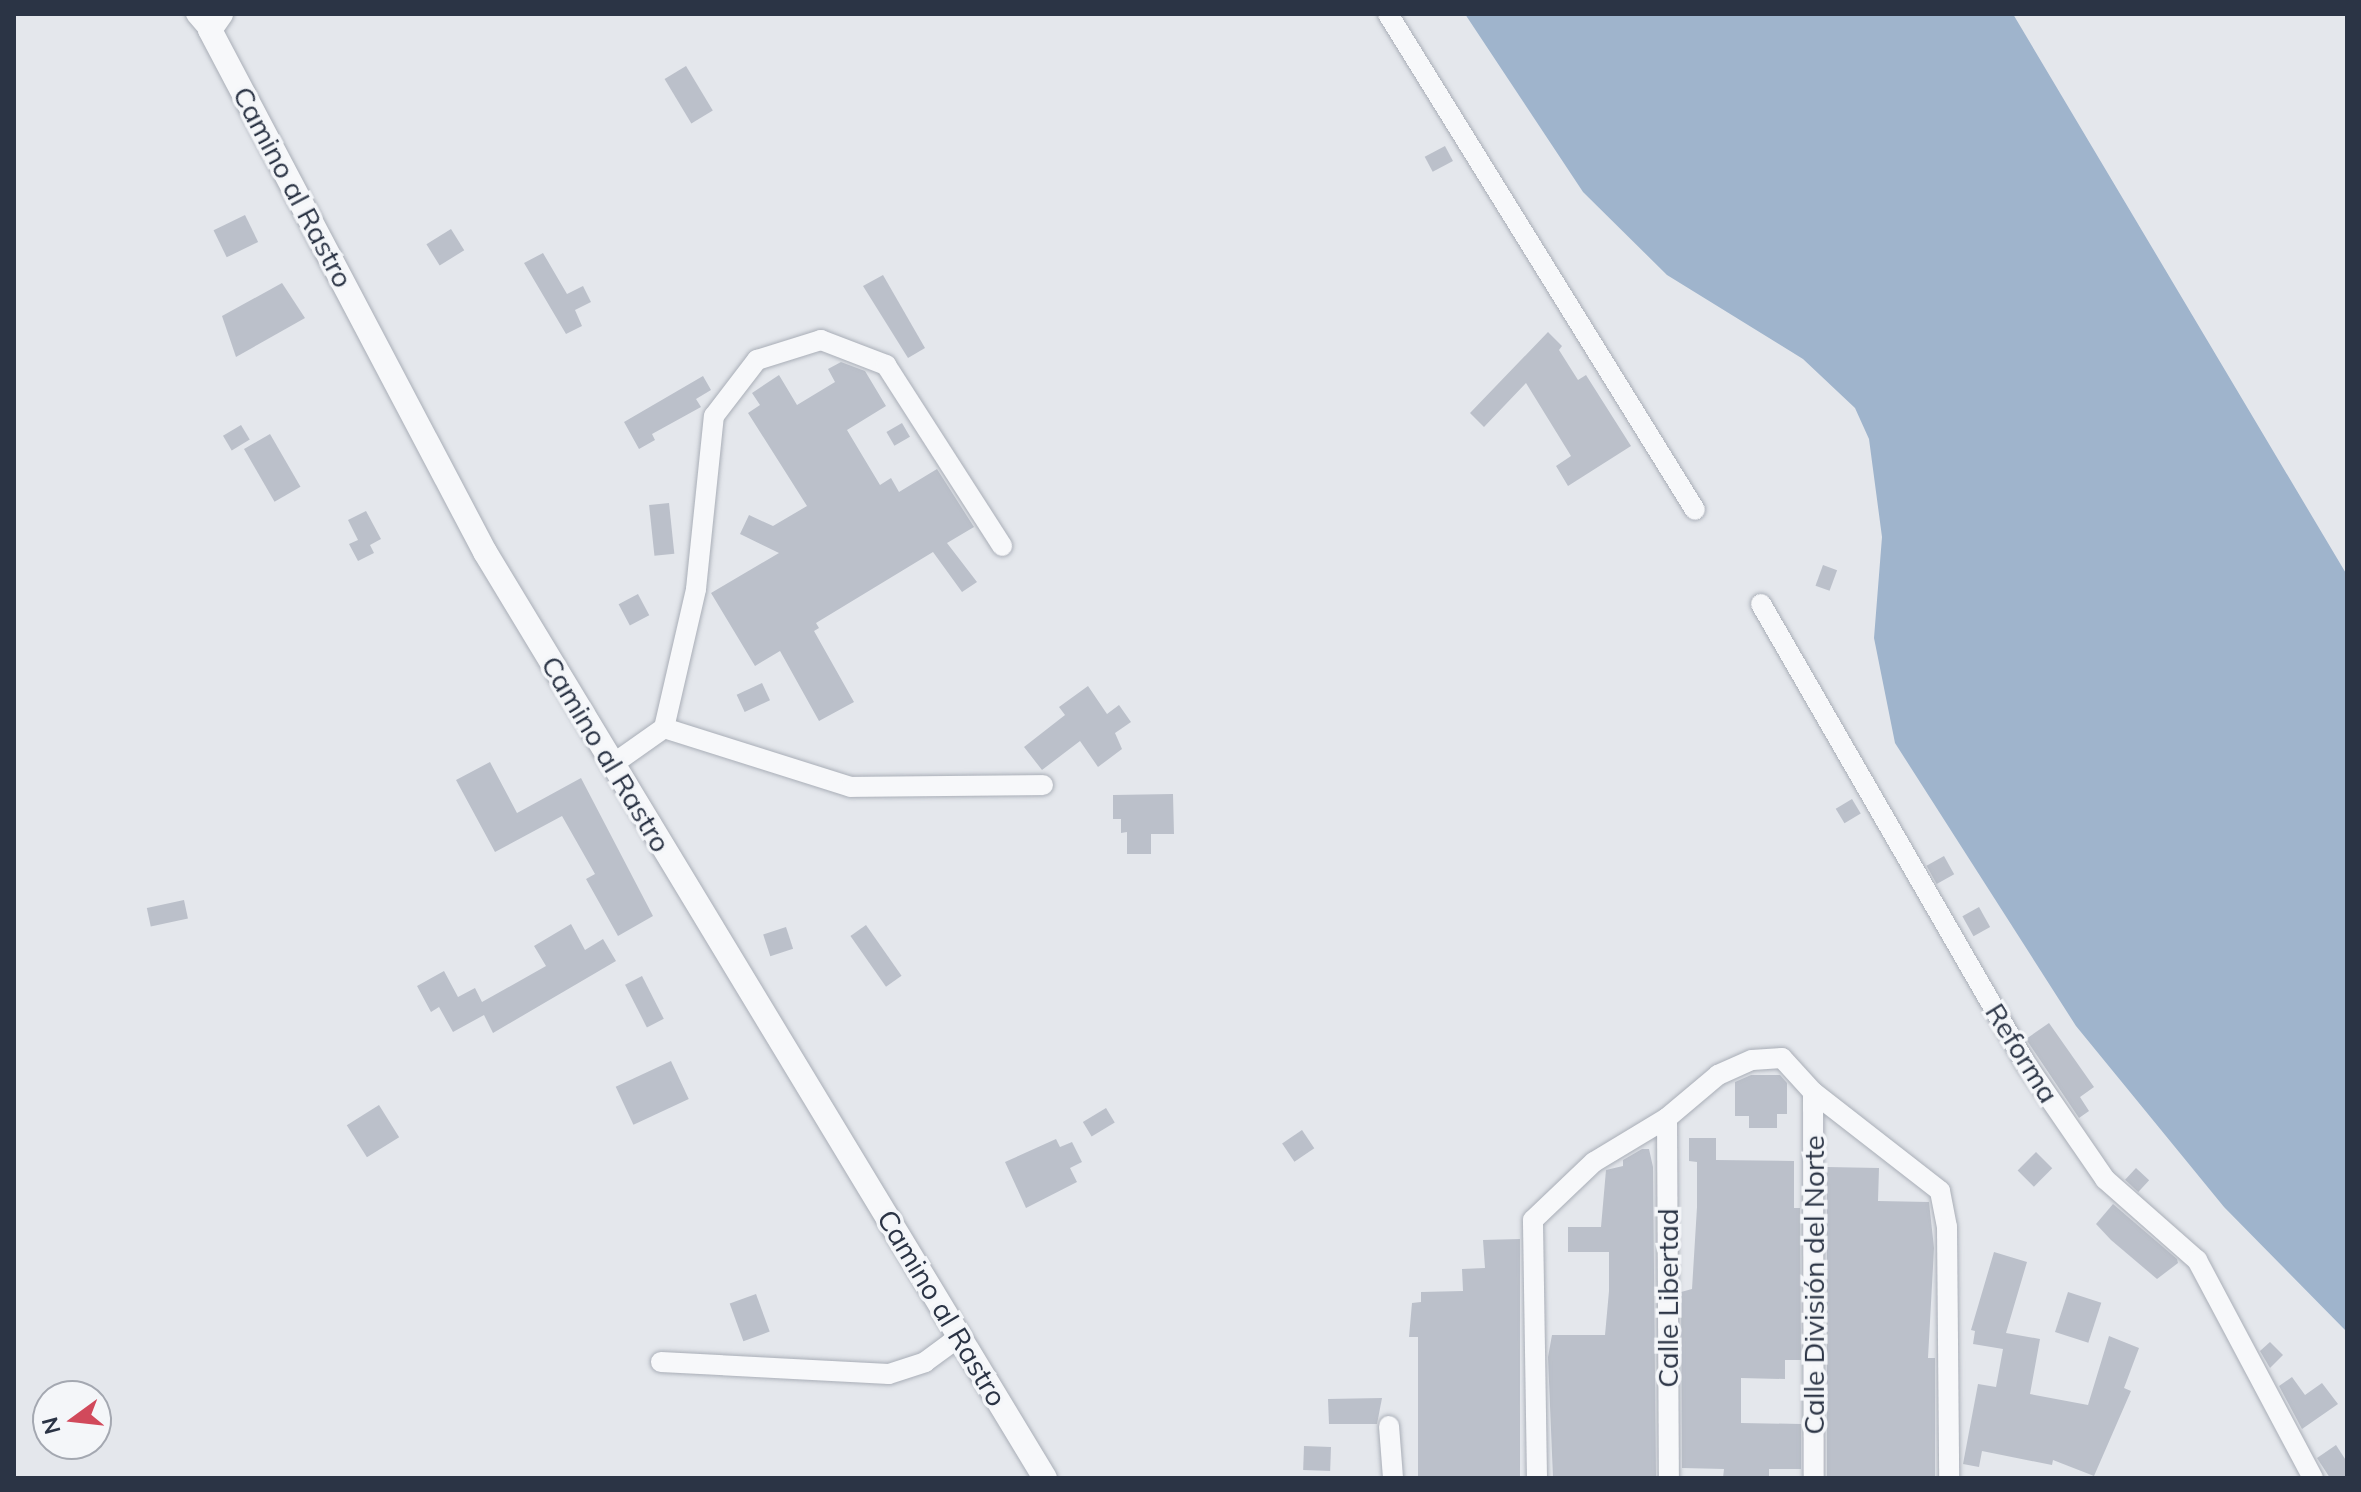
<!DOCTYPE html>
<html>
<head>
<meta charset="utf-8">
<style>
	body { margin:0 }
	#map { position:relative; width:2361px; height:1492px; overflow:hidden; background:#e4e7ec; font-family:Mulish,sans-serif }
	div>[style] { position:absolute }
	.water>* { inset:0; background:#9fb4cc }
	.building>* { inset:0; background:#bbc0ca; transform-origin:0 0 }
	.roads { filter:drop-shadow(0 0 2px #a9aeb7) drop-shadow(0 0 2px #a9aeb7) }
	.minor>* { height:20px; margin:-10px; padding:0 10px; transform-origin:10px; border-radius:10px; background:#f7f8fa }
	.tertiary>* { height:24px; margin:-12px; padding:0 12px; transform-origin:12px; border-radius:12px; background:#f7f8fa }
	span { translate:-50% -50%; white-space:nowrap; text-align:center; line-height:1.15; -webkit-text-stroke:7px #f4f6f9; paint-order:stroke }
	.street-label { font-size:28px; color:#2b3445 }
	.frame { position:absolute; inset:0; border:16px solid #2b3445; pointer-events:none }
	.north { position:absolute; left:32px; top:1380px; width:80px; height:80px; box-sizing:border-box; background:#f4f6f9; border:2px solid #a4a8b1; border-radius:50%; rotate:255deg; font-size:22px; font-weight:700; line-height:32px; text-align:center; color:#2b3445 }
	.north::after { content:''; display:block; margin:auto; width:28px; height:36px; background:#d1495b; clip-path:polygon(50% 0,100% 100%,50% 72%,0 100%) }
</style>
</head>
<body>
<div id="map">
	<div class="water">
		<div style="clip-path:polygon(1465px 14px,2013px 14px,2347px 575px,2347px 1332px,2224px 1207px,2076px 1026px,1895px 743px,1874px 638px,1882px 537px,1869px 439px,1855px 408px,1803px 359px,1667px 275px,1583px 192px)"></div>
	</div>
	<div class="building">
		<div style="left:686px;top:66px;width:52px;height:25px;rotate:59deg"></div>
		<div style="left:1445px;top:146px;width:17px;height:23px;rotate:62deg"></div>
		<div style="left:245px;top:215px;width:30px;height:35px;rotate:64deg"></div>
		<div style="left:451px;top:229px;width:25px;height:29px;rotate:58deg"></div>
		<div style="clip-path:polygon(543px 253px,567px 294px,583px 286px,591px 302px,575px 310px,582px 326px,566px 334px,524px 263px)"></div>
		<div style="clip-path:polygon(883px 275px,925px 348px,908px 358px,863px 286px)"></div>
		<div style="clip-path:polygon(282px 283px,305px 318px,236px 357px,222px 316px)"></div>
		<div style="clip-path:polygon(1548px 332px,1562px 346px,1559px 350px,1578px 380px,1586px 375px,1631px 446px,1568px 486px,1556px 466px,1571px 456px,1526px 383px,1484px 427px,1470px 413px)"></div>
		<div style="clip-path:polygon(841px 362px,865px 371px,886px 406px,847px 430px,880px 485px,891px 478px,899px 492px,937px 469px,974px 527px,947px 543px,977px 582px,962px 592px,933px 552px,816px 623px,819px 628px,814px 631px,854px 702px,819px 721px,780px 651px,755px 666px,711px 593px,779px 553px,740px 534px,749px 515px,773px 526px,807px 506px,748px 413px,760px 405px,752px 393px,779px 375px,797px 405px,835px 382px,828px 369px)"></div>
		<div style="clip-path:polygon(703px 376px,711px 390px,696px 399px,701px 407px,652px 434px,655px 440px,639px 449px,624px 422px)"></div>
		<div style="left:902px;top:423px;width:16px;height:18px;rotate:60deg"></div>
		<div style="left:241px;top:425px;width:17px;height:21px;rotate:59deg"></div>
		<div style="left:270px;top:434px;width:61px;height:30px;rotate:60deg"></div>
		<div style="left:669px;top:503px;width:51px;height:20px;rotate:84deg"></div>
		<div style="clip-path:polygon(366px 511px,381px 539px,370px 545px,374px 553px,358px 561px,349px 544px,358px 540px,348px 520px)"></div>
		<div style="left:1823px;top:565px;width:15px;height:22px;rotate:20deg"></div>
		<div style="left:638px;top:594px;width:24px;height:22px;rotate:62deg"></div>
		<div style="left:762px;top:683px;width:19px;height:28px;rotate:65deg"></div>
		<div style="clip-path:polygon(1088px 686px,1107px 714px,1119px 705px,1131px 722px,1115px 733px,1122px 749px,1098px 767px,1080px 741px,1042px 770px,1024px 747px,1065px 715px,1059px 707px)"></div>
		<div style="clip-path:polygon(490px 762px,517px 813px,581px 778px,653px 916px,618px 936px,586px 879px,595px 874px,562px 816px,495px 852px,456px 780px)"></div>
		<div style="clip-path:polygon(1173px 794px,1174px 834px,1151px 834px,1151px 854px,1127px 854px,1127px 832px,1121px 833px,1121px 819px,1113px 819px,1113px 795px)"></div>
		<div style="left:1852px;top:799px;width:17px;height:19px;rotate:59deg"></div>
		<div style="left:1944px;top:856px;width:21px;height:20px;rotate:61deg"></div>
		<div style="left:184px;top:900px;width:19px;height:38px;rotate:78deg"></div>
		<div style="left:1979px;top:907px;width:23px;height:19px;rotate:61deg"></div>
		<div style="clip-path:polygon(571px 924px,585px 950px,603px 939px,616px 961px,493px 1033px,484px 1015px,453px 1032px,439px 1007px,431px 1012px,417px 986px,444px 971px,458px 997px,475px 988px,482px 1002px,546px 966px,534px 946px)"></div>
		<div style="left:866px;top:925px;width:62px;height:19px;rotate:55deg"></div>
		<div style="left:786px;top:927px;width:23px;height:24px;rotate:72deg"></div>
		<div style="left:642px;top:976px;width:48px;height:19px;rotate:63deg"></div>
		<div style="clip-path:polygon(2049px 1023px,2094px 1087px,2080px 1097px,2089px 1111px,2079px 1118px,2026px 1039px)"></div>
		<div style="left:671px;top:1061px;width:42px;height:61px;rotate:65deg"></div>
		<div style="clip-path:polygon(1751px 1075px,1780px 1075px,1787px 1083px,1787px 1114px,1777px 1114px,1777px 1128px,1749px 1128px,1749px 1116px,1735px 1116px,1735px 1082px)"></div>
		<div style="left:379px;top:1105px;width:38px;height:38px;rotate:58deg"></div>
		<div style="left:1106px;top:1108px;width:17px;height:27px;rotate:59deg"></div>
		<div style="left:1302px;top:1130px;width:22px;height:24px;rotate:56deg"></div>
		<div style="clip-path:polygon(1689px 1138px,1716px 1138px,1716px 1160px,1794px 1161px,1794px 1208px,1800px 1208px,1801px 1360px,1785px 1360px,1785px 1379px,1741px 1378px,1741px 1423px,1801px 1424px,1801px 1469px,1769px 1469px,1769px 1478px,1723px 1478px,1724px 1469px,1682px 1468px,1681px 1292px,1692px 1289px,1697px 1207px,1697px 1162px,1689px 1161px)"></div>
		<div style="clip-path:polygon(1056px 1139px,1060px 1147px,1072px 1142px,1082px 1162px,1070px 1168px,1077px 1182px,1026px 1208px,1005px 1162px)"></div>
		<div style="clip-path:polygon(1642px 1149px,1649px 1149px,1653px 1167px,1656px 1478px,1553px 1478px,1548px 1357px,1552px 1335px,1605px 1335px,1609px 1291px,1609px 1252px,1568px 1252px,1568px 1227px,1601px 1227px,1606px 1170px,1623px 1166px,1623px 1160px)"></div>
		<div style="left:2036px;top:1152px;width:23px;height:26px;rotate:45deg"></div>
		<div style="clip-path:polygon(1827px 1167px,1879px 1168px,1878px 1201px,1929px 1202px,1934px 1248px,1928px 1358px,1935px 1358px,1935px 1478px,1827px 1478px)"></div>
		<div style="left:2136px;top:1168px;width:18px;height:16px;rotate:43deg"></div>
		<div style="clip-path:polygon(2113px 1204px,2177px 1259px,2178px 1263px,2157px 1279px,2111px 1240px,2096px 1224px)"></div>
		<div style="clip-path:polygon(1520px 1239px,1520px 1478px,1418px 1476px,1418px 1337px,1409px 1337px,1412px 1303px,1421px 1302px,1421px 1292px,1463px 1291px,1462px 1269px,1485px 1268px,1483px 1240px)"></div>
		<div style="clip-path:polygon(1994px 1252px,2027px 1262px,2006px 1333px,2040px 1339px,2030px 1394px,2088px 1405px,2109px 1336px,2139px 1348px,2124px 1388px,2131px 1391px,2094px 1476px,2053px 1460px,2052px 1465px,1982px 1451px,1979px 1467px,1963px 1464px,1978px 1384px,1996px 1387px,2003px 1349px,1973px 1344px,1975px 1331px,1971px 1330px)"></div>
		<div style="left:2068px;top:1292px;width:35px;height:42px;rotate:18deg"></div>
		<div style="left:756px;top:1294px;width:40px;height:28px;rotate:70deg"></div>
		<div style="clip-path:polygon(2270px 1342px,2283px 1355px,2270px 1368px,2260px 1351px)"></div>
		<div style="clip-path:polygon(2292px 1377px,2305px 1395px,2322px 1383px,2338px 1404px,2302px 1429px,2279px 1386px)"></div>
		<div style="clip-path:polygon(1382px 1398px,1377px 1424px,1329px 1424px,1328px 1399px)"></div>
		<div style="clip-path:polygon(2336px 1445px,2347px 1462px,2347px 1478px,2330px 1478px,2317px 1458px)"></div>
		<div style="left:1304px;top:1446px;width:27px;height:24px;rotate:2deg"></div>
	</div>
	<div class="roads">
		<div class="minor">
			<div style="left:196px;top:14px;width:21px;rotate:49deg"></div>
			<div style="left:1388px;top:14px;width:583px;rotate:58.24deg"></div>
			<div style="left:1761px;top:604px;width:531px;rotate:60.05deg"></div>
			<div style="left:2026px;top:1064px;width:140px;rotate:55.5deg"></div>
			<div style="left:2105px;top:1179px;width:123px;rotate:41.4deg"></div>
			<div style="left:2197px;top:1260px;width:247px;rotate:62deg"></div>
			<div style="left:664px;top:728px;width:196px;rotate:17.5deg"></div>
			<div style="left:851px;top:787px;width:192px;rotate:-0.6deg"></div>
			<div style="left:613px;top:764px;width:62px;rotate:-35.2deg"></div>
			<div style="left:664px;top:728px;width:143px;rotate:-77deg"></div>
			<div style="left:696px;top:589px;width:174px;rotate:-84.1deg"></div>
			<div style="left:714px;top:416px;width:71px;rotate:-52.5deg"></div>
			<div style="left:757px;top:360px;width:67px;rotate:-17.4deg"></div>
			<div style="left:821px;top:340px;width:70px;rotate:21deg"></div>
			<div style="left:886px;top:365px;width:215px;rotate:57.3deg"></div>
			<div style="left:1813px;top:1092px;width:386px;rotate:89.9deg"></div>
			<div style="left:1667px;top:1118px;width:360px;rotate:89.7deg"></div>
			<div style="left:661px;top:1362px;width:228px;rotate:3deg"></div>
			<div style="left:889px;top:1374px;width:38px;rotate:-18deg"></div>
			<div style="left:925px;top:1362px;width:42px;rotate:-36.3deg"></div>
			<div style="left:1389px;top:1426px;width:52px;rotate:85.6deg"></div>
			<div style="left:1537px;top:1478px;width:258px;rotate:-90.9deg"></div>
			<div style="left:1533px;top:1220px;width:84px;rotate:-43.6deg"></div>
			<div style="left:1594px;top:1162px;width:85px;rotate:-31.1deg"></div>
			<div style="left:1667px;top:1118px;width:67px;rotate:-40.1deg"></div>
			<div style="left:1718px;top:1075px;width:37px;rotate:-24deg"></div>
			<div style="left:1752px;top:1060px;width:30px;rotate:-4deg"></div>
			<div style="left:1782px;top:1058px;width:46px;rotate:47.6deg"></div>
			<div style="left:1813px;top:1092px;width:161px;rotate:37.9deg"></div>
			<div style="left:1940px;top:1191px;width:37px;rotate:79deg"></div>
			<div style="left:1947px;top:1227px;width:251px;rotate:89.5deg"></div>
		</div>
		<div class="tertiary">
			<div style="left:221px;top:14px;width:19px;rotate:125deg"></div>
			<div style="left:210px;top:30px;width:590px;rotate:62.22deg"></div>
			<div style="left:485px;top:552px;width:1082px;rotate:58.84deg"></div>
		</div>
	</div>
	<div class="street-label">
		<span style="left:293px;top:187px;rotate:62deg">Camino al Rastro</span>
		<span style="left:606px;top:754px;rotate:59deg">Camino al Rastro</span>
		<span style="left:2022px;top:1053px;rotate:58deg">Reforma</span>
		<span style="left:1814px;top:1285px;rotate:-90deg">Calle División del Norte</span>
		<span style="left:1668px;top:1298px;rotate:-90deg">Calle Libertad</span>
		<span style="left:942px;top:1308px;rotate:59deg">Camino al Rastro</span>
	</div>
	<div class="frame"></div>
	<div class="north">N</div>
</div>
</body>
</html>
